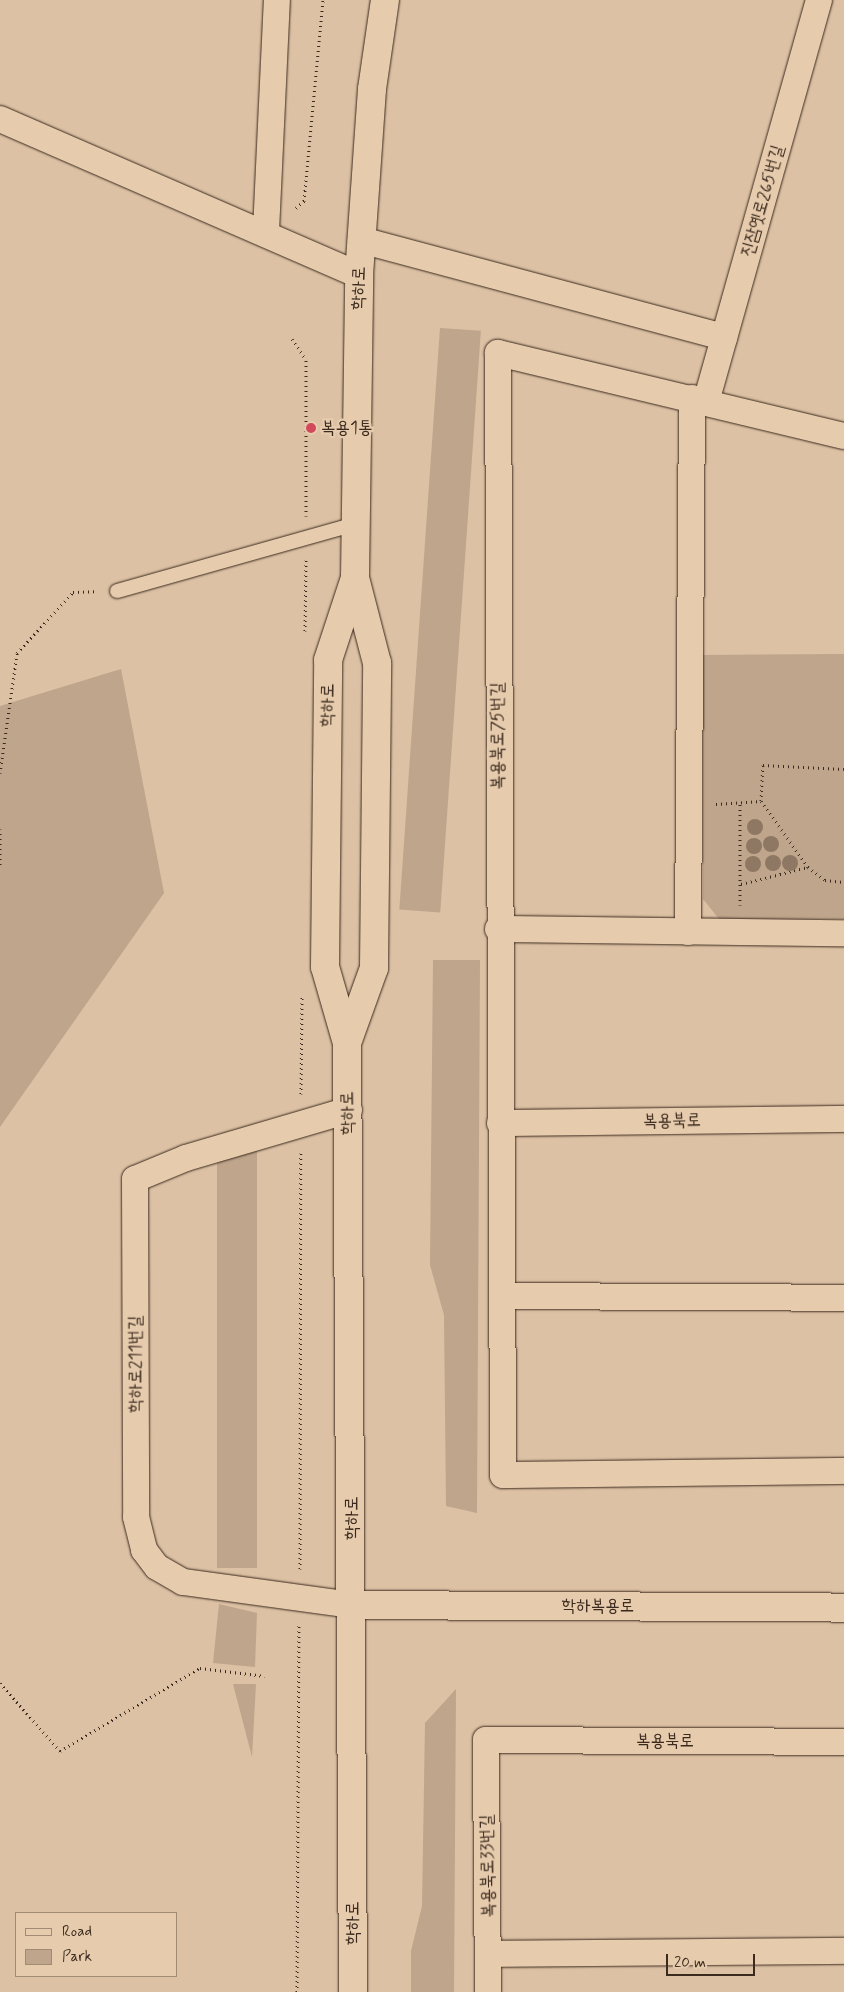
<!DOCTYPE html>
<html>
<head>
<meta charset="utf-8">
<style>
	body { margin:0 }
	#map { position:relative; width:844px; height:1992px; overflow:hidden; background:#dcc1a4; font-family:Mynerve,"Poor Story",sans-serif }
	div>[style] { position:absolute }
	.green>* { inset:0; background:#bea58b; transform-origin:0 0 }
	.path>* { height:3px; margin-top:-1.5px; transform-origin:0; background:repeating-linear-gradient(90deg,#3b2a1e 0 1px,transparent 0 5px) }
	.roads { filter:drop-shadow(0 0 1px #3b2a1e) drop-shadow(0 0 1px #3b2a1e) }
	.service>* { height:14px; margin:-7px; padding:0 7px; transform-origin:7px; border-radius:7px; background:#e6cbad }
	.minor>* { height:26px; margin:-13px; padding:0 13px; transform-origin:13px; border-radius:13px; background:#e6cbad }
	.tertiary>* { height:28px; margin:-14px; padding:0 14px; transform-origin:14px; border-radius:14px; background:#e6cbad }
	.trees>* { width:16px; height:16px; margin:-8px; border-radius:50%; background:#8e7863 }
	.dots>* { width:14px; height:14px; translate:-50% -50%; box-sizing:border-box; border:2px solid #e6cbad; border-radius:50% }
	span { translate:-50% -50%; white-space:nowrap; text-align:center; line-height:1.15; -webkit-text-stroke:4.5px #e6cbad; paint-order:stroke }
	.street-label { font-size:18px; color:#3b2a1e }
	.poi-label { font-size:18px; color:#3b2a1e }
	.left { translate:0 -50%; text-align:left }
	.legend { position:absolute; left:15px; top:1912px; width:162px; height:65px; box-sizing:border-box; background:#e6cbad; border:1px solid #a28b74; margin:0; padding:6px 9px; list-style:none; font-size:15px; color:#3b2a1e }
	.legend li { display:flex; align-items:center; gap:10px; height:25px }
	.legend b { width:25px; border:1px solid #a28b74 }
	.scale { position:absolute; left:666px; top:1954px; width:89px; height:22px; box-sizing:border-box; border:2px solid #3b2a1e; border-top:0; padding-left:6px; font-size:15px; line-height:18px; white-space:nowrap; color:#3b2a1e; -webkit-text-stroke:4px #e6cbad; paint-order:stroke }
</style>
</head>
<body>
<div id="map">
	<div class="green">
		<div style="left:440px;top:328px;width:41px;height:583px;rotate:4deg"></div>
		<div style="clip-path:polygon(844px 654px,844px 919px,719px 919px,703px 899px,703px 655px)"></div>
		<div style="clip-path:polygon(121px 669px,164px 893px,0 1127px,0 706px)"></div>
		<div style="clip-path:polygon(433px 960px,480px 960px,477px 1513px,446px 1506px,444px 1315px,430px 1265px)"></div>
		<div style="left:217px;top:1149px;width:40px;height:419px"></div>
		<div style="clip-path:polygon(219px 1604px,257px 1613px,255px 1667px,213px 1663px)"></div>
		<div style="clip-path:polygon(233px 1684px,256px 1684px,252px 1757px)"></div>
		<div style="clip-path:polygon(456px 1689px,454px 1992px,411px 1992px,411px 1951px,422px 1906px,425px 1723px)"></div>
	</div>
	<div class="path">
		<div style="left:296px;top:208px;width:11px;rotate:-41deg"></div>
		<div style="left:304px;top:201px;width:202px;rotate:-84.6deg"></div>
		<div style="left:292px;top:339px;width:25px;rotate:56deg"></div>
		<div style="left:306px;top:360px;width:156px;rotate:90deg"></div>
		<div style="left:305px;top:631px;width:71px;rotate:-89.2deg"></div>
		<div style="left:0;top:773px;width:121px;rotate:-81.9deg"></div>
		<div style="left:17px;top:653px;width:83px;rotate:-47.4deg"></div>
		<div style="left:73px;top:592px;width:23px;rotate:-2deg"></div>
		<div style="left:761px;top:801px;width:36px;rotate:-87deg"></div>
		<div style="left:763px;top:765px;width:81px;rotate:2.8deg"></div>
		<div style="left:716px;top:804px;width:45px;rotate:-3.8deg"></div>
		<div style="left:761px;top:801px;width:81px;rotate:54.5deg"></div>
		<div style="left:808px;top:867px;width:21px;rotate:37deg"></div>
		<div style="left:825px;top:880px;width:19px;rotate:6deg"></div>
		<div style="left:0;top:829px;width:36px;rotate:90deg"></div>
		<div style="left:741px;top:884px;width:69px;rotate:-14.2deg"></div>
		<div style="left:740px;top:905px;width:103px;rotate:-90deg"></div>
		<div style="left:301px;top:1094px;width:99px;rotate:-89.4deg"></div>
		<div style="left:300px;top:1569px;width:416px;rotate:-89.9deg"></div>
		<div style="left:0;top:1683px;width:91px;rotate:48.6deg"></div>
		<div style="left:60px;top:1751px;width:163px;rotate:-30.7deg"></div>
		<div style="left:200px;top:1668px;width:65px;rotate:7deg"></div>
		<div style="left:297px;top:1992px;width:367px;rotate:-89.7deg"></div>
	</div>
	<div class="roads">
		<div class="service">
			<div style="left:117px;top:591px;width:248px;rotate:-15.7deg"></div>
		</div>
		<div class="minor">
			<div style="left:0;top:119px;width:391px;rotate:23.5deg"></div>
			<div style="left:266px;top:231px;width:231px;rotate:-87.3deg"></div>
			<div style="left:361px;top:240px;width:376px;rotate:15deg"></div>
			<div style="left:706px;top:402px;width:418px;rotate:-74.3deg"></div>
			<div style="left:844px;top:436px;width:356px;rotate:-166.5deg"></div>
			<div style="left:498px;top:353px;width:1122px;rotate:89.74deg"></div>
			<div style="left:503px;top:1475px;width:341px;rotate:-0.7deg"></div>
			<div style="left:498px;top:929px;width:346px;rotate:0.7deg"></div>
			<div style="left:688px;top:932px;width:534px;rotate:-89.57deg"></div>
			<div style="left:349px;top:1110px;width:170px;rotate:163.6deg"></div>
			<div style="left:186px;top:1158px;width:55px;rotate:157.6deg"></div>
			<div style="left:135px;top:1179px;width:338px;rotate:89.8deg"></div>
			<div style="left:136px;top:1517px;width:34px;rotate:76deg"></div>
			<div style="left:144px;top:1550px;width:21px;rotate:53deg"></div>
			<div style="left:157px;top:1567px;width:30px;rotate:30deg"></div>
			<div style="left:183px;top:1582px;width:171px;rotate:7.8deg"></div>
			<div style="left:500px;top:1123px;width:344px;rotate:-0.7deg"></div>
			<div style="left:502px;top:1296px;width:342px;rotate:0.3deg"></div>
			<div style="left:489px;top:1954px;width:355px;rotate:-0.5deg"></div>
			<div style="left:488px;top:1992px;width:252px;rotate:-90.5deg"></div>
			<div style="left:486px;top:1740px;width:358px;rotate:0.3deg"></div>
		</div>
		<div class="tertiary">
			<div style="left:347px;top:1043px;width:80px;rotate:-70.2deg"></div>
			<div style="left:374px;top:968px;width:305px;rotate:-89.4deg"></div>
			<div style="left:377px;top:663px;width:88px;rotate:-104.5deg"></div>
			<div style="left:355px;top:578px;width:303px;rotate:-89.2deg"></div>
			<div style="left:359px;top:275px;width:186px;rotate:-86deg"></div>
			<div style="left:372px;top:89px;width:90px;rotate:-81.7deg"></div>
			<div style="left:352px;top:1605px;width:492px;rotate:0.3deg"></div>
			<div style="left:353px;top:1992px;width:949px;rotate:-90.36deg"></div>
			<div style="left:347px;top:1043px;width:79px;rotate:-106.1deg"></div>
			<div style="left:325px;top:967px;width:307px;rotate:-89.4deg"></div>
			<div style="left:328px;top:660px;width:86px;rotate:-71.8deg"></div>
		</div>
	</div>
	<div class="trees">
		<div style="left:755px;top:827px"></div>
		<div style="left:771px;top:844px"></div>
		<div style="left:754px;top:846px"></div>
		<div style="left:773px;top:863px"></div>
		<div style="left:790px;top:863px"></div>
		<div style="left:753px;top:864px"></div>
	</div>
	<div class="dots">
		<div style="left:311px;top:428px;background:#d1495b"></div>
	</div>
	<div class="street-label">
		<span style="left:763px;top:201px;rotate:-74deg">진잠옛로265번길</span>
		<span style="left:359px;top:288px;rotate:-88deg">학하로</span>
		<span style="left:328px;top:705px;rotate:-89deg">학하로</span>
		<span style="left:498px;top:736px;rotate:-90deg">복용북로75번길</span>
		<span style="left:348px;top:1113px;rotate:-91deg">학하로</span>
		<span style="left:672px;top:1121px;rotate:-1deg">복용북로</span>
		<span style="left:136px;top:1364px;rotate:-90deg">학하로211번길</span>
		<span style="left:352px;top:1518px;rotate:-90deg">학하로</span>
		<span style="left:598px;top:1606px">학하복용로</span>
		<span style="left:665px;top:1741px">복용북로</span>
		<span style="left:488px;top:1866px;rotate:-91deg">복용북로33번길</span>
		<span style="left:353px;top:1923px;rotate:-90deg">학하로</span>
	</div>
	<div class="poi-label">
		<span class="left" style="left:321px;top:428px">복용1통</span>
	</div>
	<ul class="legend">
	<li><b style="height:6px;background:#e6cbad"></b>Road</li>
	<li><b style="height:14px;background:#bea58b"></b>Park</li>
	</ul>
	<div class="scale">20 m</div>
</div>
</body>
</html>
